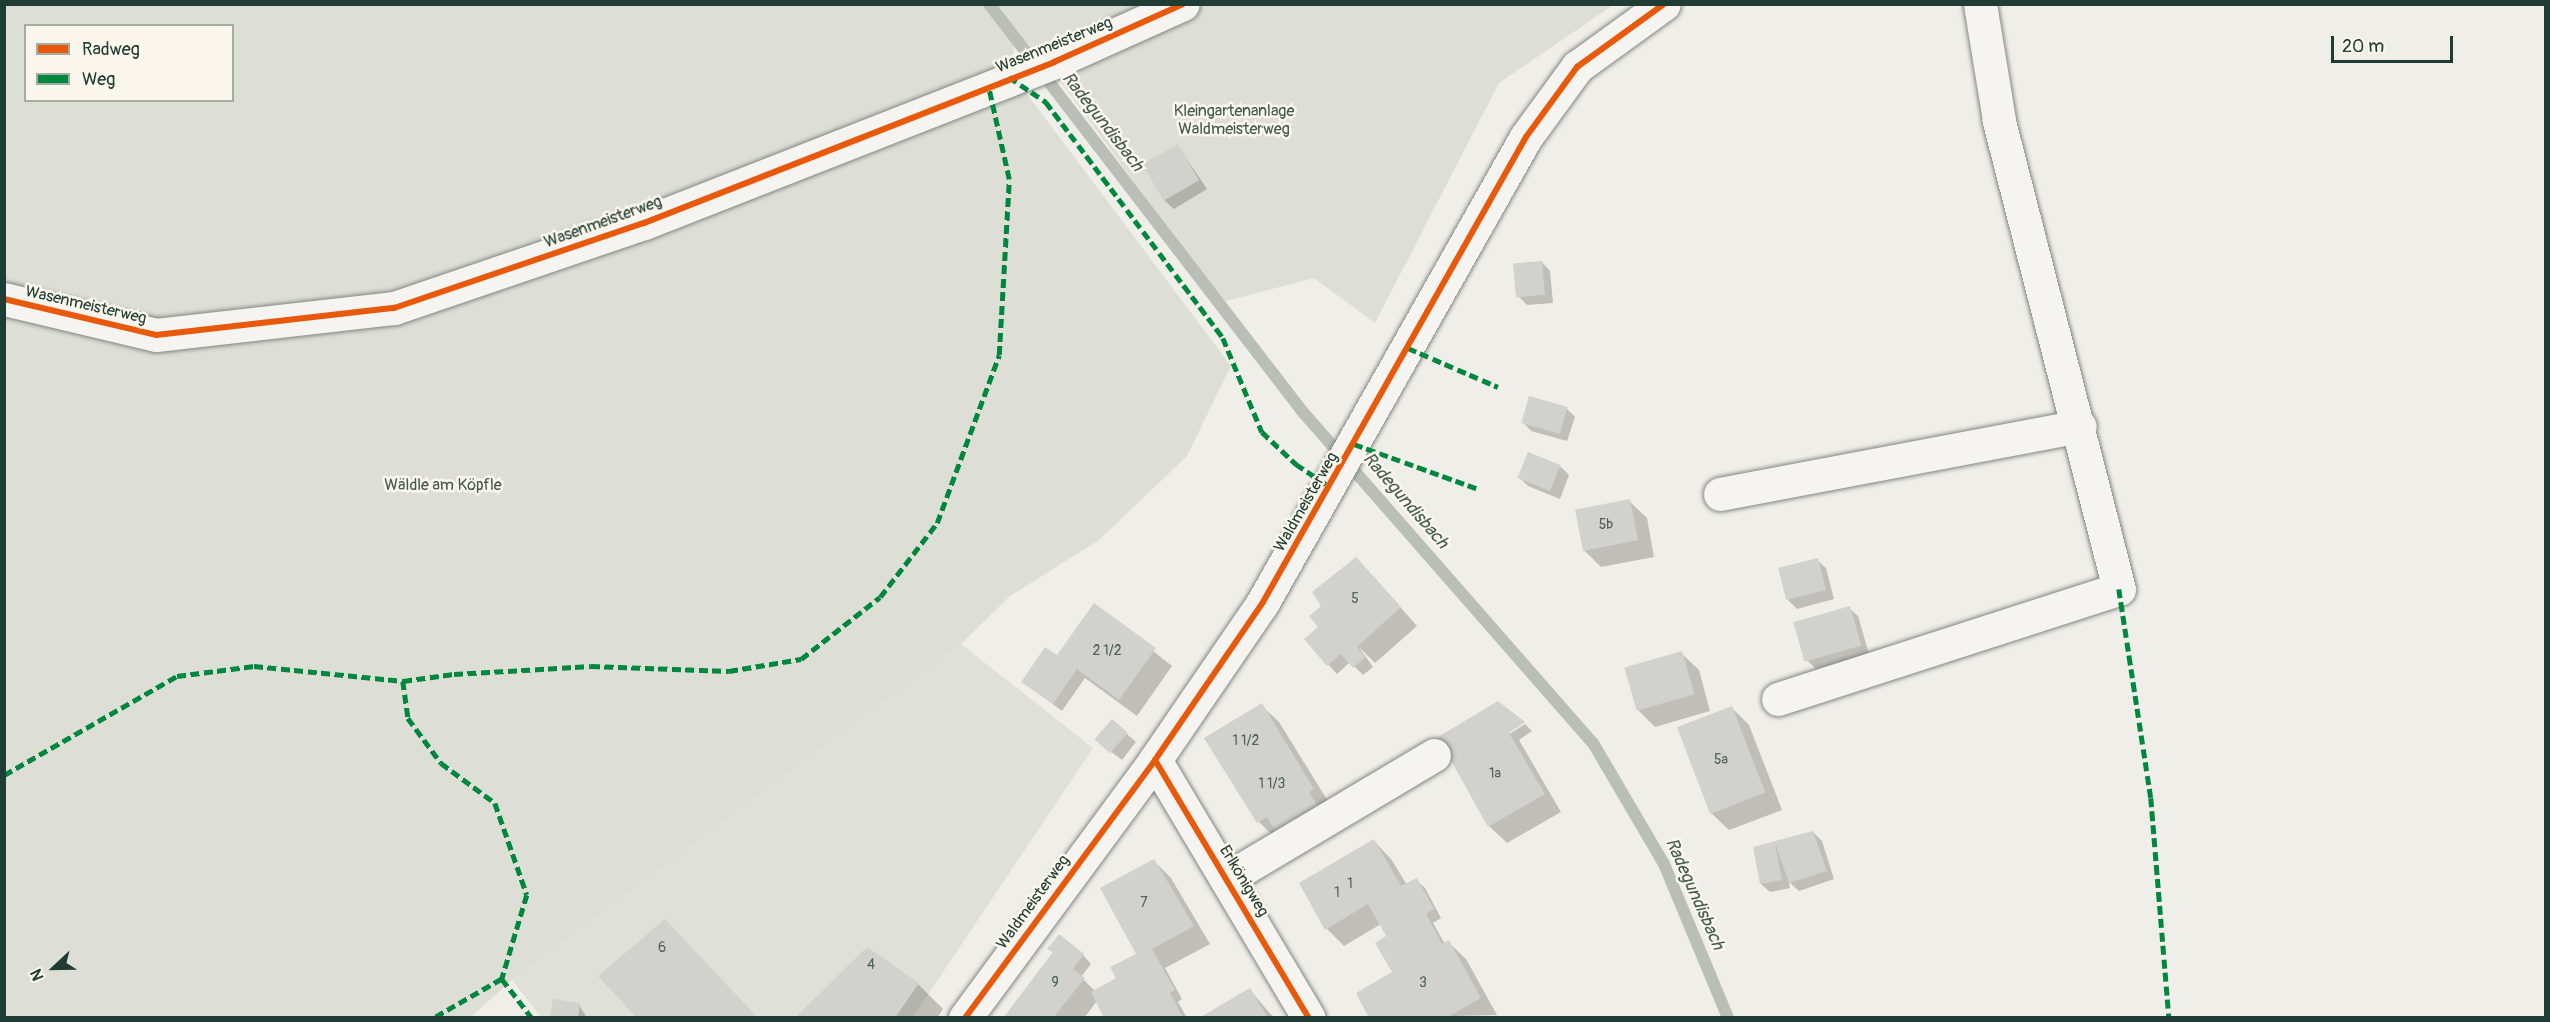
<!DOCTYPE html>
<html>
<head>
<meta charset="utf-8">
<style>
	body { margin:0 }
	#map { position:relative; width:2550px; height:1022px; overflow:hidden; background:#efeee8; font-family:Pangolin,sans-serif }
	div>[style] { position:absolute }
	.built>* { inset:0; background:#dfe0d7 }
	.green>* { inset:0; background:#dddfd6 }
	.shadow>* { inset:0; background:#0003 }
	.stream>* { height:12px; margin:-6px; padding:0 6px; transform-origin:6px; border-radius:6px; background:#b9bfb6 }
	.building>* { inset:0; background:#d1d1cd; transform-origin:0 0 }
	.roads { filter:drop-shadow(0 0 2px #828783) drop-shadow(0 0 2px #828783) }
	.minor>* { height:33px; margin:-16.5px; padding:0 16.5px; transform-origin:16.5px; border-radius:16.5px; background:#f5f4f0 }
	.quiet>* { height:4.5px; margin-top:-2.25px; transform-origin:0; background:repeating-linear-gradient(90deg,#00873e 0 9px,transparent 0 13.5px) }
	.cycleway>* { height:6px; margin:-3px; padding:0 3px; transform-origin:3px; border-radius:3px; background:#e8590c }
	span { translate:-50% -50%; white-space:nowrap; text-align:center; line-height:1.15; -webkit-text-stroke:5px #fbf7ec; paint-order:stroke }
	.number-label { font-size:14px; color:#4c625a }
	.number-label span { -webkit-text-stroke-width:0 }
	.street-label { font-size:16px; color:#1f3d34 }
	.park-label { font-size:16px; color:#425b52 }
	.water-label { font-size:18px; color:#465e55; font-style:italic }
	.frame { position:absolute; inset:0; border:6px solid #1f3d34; pointer-events:none }
	.legend { position:absolute; left:24px; top:24px; width:210px; height:78px; box-sizing:border-box; background:#fbf7ec; border:2px solid #a3ada2; margin:0; padding:8px 10px; list-style:none; font-size:18px; color:#1f3d34 }
	.legend li { display:flex; align-items:center; gap:12px; height:30px }
	.legend b { width:30px; border:2px solid #a3ada2 }
	.north { position:absolute; left:24px; top:938px; width:60px; height:60px; -webkit-text-stroke:4px #fbf7ec; paint-order:stroke; rotate:248deg; font-size:16px; font-weight:700; line-height:24px; text-align:center; color:#1f3d34 }
	.north::after { content:''; display:block; margin:auto; width:21px; height:27px; background:#1f3d34; clip-path:polygon(50% 0,100% 100%,50% 72%,0 100%) }
	.scale { position:absolute; left:2331px; top:36px; width:122px; height:27px; box-sizing:border-box; border:3px solid #1f3d34; border-top:0; padding-left:8px; font-size:18px; line-height:21px; white-space:nowrap; color:#1f3d34; -webkit-text-stroke:4px #fbf7ec; paint-order:stroke }
</style>
</head>
<body>
<div id="map">
	<div class="built">
		<div style="clip-path:polygon(961px 644px,1093px 748px,913px 1017px,541px 1017px,512px 980px)"></div>
	</div>
	<div class="green">
		<div style="clip-path:polygon(evenodd,5px 5px,1613px 5px,1499px 83px,1375px 323px,1314px 278px,1222px 302px,1050px 67px,1012px 37px,1018px 82px,1231px 366px,1187px 456px,1099px 540px,1010px 596px,961px 644px,512px 980px,471px 1017px,5px 1018px,5px 5px,26px 26px,232px 26px,232px 100px,26px 100px,26px 26px)"></div>
	</div>
	<div class="shadow">
		<div style="clip-path:polygon(1178px 146px,1207px 189px,1174px 209px,1165px 201px)"></div>
		<div style="clip-path:polygon(1542px 262px,1550px 271px,1553px 303px,1527px 305px,1518px 296px)"></div>
		<div style="clip-path:polygon(1566px 408px,1575px 417px,1567px 441px,1531px 431px,1523px 422px)"></div>
		<div style="clip-path:polygon(1529px 454px,1561px 467px,1569px 475px,1560px 499px,1528px 486px,1520px 478px)"></div>
		<div style="clip-path:polygon(1629px 501px,1647px 518px,1654px 557px,1601px 567px,1583px 549px)"></div>
		<div style="clip-path:polygon(1817px 560px,1826px 568px,1834px 599px,1797px 609px,1788px 600px)"></div>
		<div style="clip-path:polygon(1373px 576px,1417px 626px,1375px 663px,1359px 647px,1373px 667px,1363px 675px,1350px 662px,1337px 674px,1306px 640px)"></div>
		<div style="clip-path:polygon(1095px 605px,1172px 666px,1137px 716px,1085px 678px,1062px 711px,1023px 682px,1064px 662px)"></div>
		<div style="clip-path:polygon(1849px 608px,1858px 616px,1869px 654px,1816px 669px,1808px 661px,1796px 624px)"></div>
		<div style="clip-path:polygon(1681px 653px,1699px 670px,1710px 711px,1655px 727px,1638px 710px)"></div>
		<div style="clip-path:polygon(1261px 705px,1279px 722px,1331px 806px,1276px 839px,1259px 822px)"></div>
		<div style="clip-path:polygon(1732px 708px,1749px 725px,1782px 810px,1729px 830px,1711px 813px)"></div>
		<div style="clip-path:polygon(1525px 724px,1532px 731px,1519px 740px,1561px 812px,1507px 843px,1489px 826px,1448px 755px,1511px 733px)"></div>
		<div style="clip-path:polygon(1127px 734px,1136px 742px,1122px 760px,1106px 748px)"></div>
		<div style="clip-path:polygon(1813px 832px,1822px 841px,1834px 879px,1799px 891px,1789px 882px,1790px 888px,1770px 892px,1761px 884px,1755px 848px)"></div>
		<div style="clip-path:polygon(1374px 841px,1391px 859px,1407px 885px,1416px 880px,1425px 888px,1441px 918px,1433px 923px,1445px 944px,1448px 942px,1466px 959px,1497px 1015px,1371px 1018px,1394px 973px,1388px 937px,1381px 924px,1344px 946px,1327px 929px)"></div>
		<div style="clip-path:polygon(1153px 860px,1171px 878px,1210px 944px,1165px 968px,1182px 999px,1178px 1002px,1187px 1018px,1106px 1018px,1097px 1001px,1084px 1018px,1005px 1018px,1054px 953px,1049px 949px,1083px 955px,1091px 964px,1081px 977px,1095px 991px,1118px 979px,1139px 957px)"></div>
		<div style="clip-path:polygon(918px 984px,943px 1009px,937px 1018px,797px 1018px)"></div>
		<div style="clip-path:polygon(1250px 990px,1274px 1018px,1202px 1018px)"></div>
		<div style="clip-path:polygon(579px 1005px,587px 1018px,551px 1018px)"></div>
	</div>
	<div class="stream">
		<div style="left:989px;top:4px;width:513px;rotate:52.44deg"></div>
		<div style="left:1302px;top:411px;width:441px;rotate:48.8deg"></div>
		<div style="left:1593px;top:743px;width:140px;rotate:59.6deg"></div>
		<div style="left:1664px;top:864px;width:167px;rotate:67.4deg"></div>
	</div>
	<div class="building">
		<div style="left:1178px;top:144px;width:42px;height:41px;rotate:60deg"></div>
		<div style="left:1542px;top:261px;width:34px;height:29px;rotate:85deg"></div>
		<div style="left:1529px;top:396px;width:40px;height:28px;rotate:16deg"></div>
		<div style="left:1528px;top:452px;width:35px;height:28px;rotate:22deg"></div>
		<div style="left:1630px;top:499px;width:42px;height:56px;rotate:79deg"></div>
		<div style="clip-path:polygon(1356px 557px,1401px 607px,1357px 647px,1366px 657px,1353px 668px,1341px 654px,1327px 666px,1304px 639px,1318px 627px,1309px 616px,1321px 606px,1312px 592px)"></div>
		<div style="left:1818px;top:558px;width:33px;height:41px;rotate:76deg"></div>
		<div style="clip-path:polygon(1094px 603px,1156px 648px,1119px 700px,1077px 669px,1053px 704px,1021px 682px,1045px 647px,1057px 655px)"></div>
		<div style="left:1850px;top:606px;width:41px;height:59px;rotate:74deg"></div>
		<div style="left:1682px;top:651px;width:45px;height:60px;rotate:74deg"></div>
		<div style="clip-path:polygon(1498px 701px,1525px 722px,1509px 733px,1545px 794px,1488px 827px,1438px 737px)"></div>
		<div style="clip-path:polygon(1262px 703px,1314px 789px,1309px 792px,1319px 808px,1277px 834px,1267px 817px,1257px 823px,1204px 738px)"></div>
		<div style="left:1732px;top:706px;width:93px;height:59px;rotate:69deg"></div>
		<div style="left:1112px;top:719px;width:21px;height:27px;rotate:41deg"></div>
		<div style="clip-path:polygon(1813px 831px,1827px 871px,1789px 883px,1775px 843px,1782px 880px,1760px 884px,1753px 847px)"></div>
		<div style="clip-path:polygon(1374px 839px,1401px 886px,1417px 878px,1434px 909px,1426px 914px,1442px 944px,1449px 940px,1481px 998px,1446px 1018px,1369px 1018px,1356px 993px,1392px 972px,1375px 943px,1386px 936px,1368px 904px,1325px 930px,1299px 883px)"></div>
		<div style="clip-path:polygon(1154px 859px,1194px 926px,1152px 949px,1175px 990px,1170px 993px,1183px 1018px,1104px 1018px,1091px 992px,1116px 978px,1110px 967px,1136px 954px,1100px 888px)"></div>
		<div style="clip-path:polygon(665px 919px,756px 1016px,755px 1018px,637px 1018px,598px 976px)"></div>
		<div style="clip-path:polygon(1059px 934px,1084px 954px,1073px 969px,1085px 978px,1053px 1018px,1003px 1018px,1053px 952px,1047px 949px)"></div>
		<div style="clip-path:polygon(867px 947px,919px 983px,895px 1018px,795px 1018px)"></div>
		<div style="clip-path:polygon(1250px 988px,1268px 1018px,1199px 1018px)"></div>
		<div style="clip-path:polygon(553px 999px,580px 1003px,578px 1018px,550px 1018px)"></div>
	</div>
	<div class="roads">
		<div class="minor">
			<div style="left:4px;top:299px;width:156px;rotate:13.3deg"></div>
			<div style="left:156px;top:335px;width:240px;rotate:-6.5deg"></div>
			<div style="left:394px;top:308px;width:264px;rotate:-18.8deg"></div>
			<div style="left:644px;top:223px;width:440px;rotate:-21.4deg"></div>
			<div style="left:1054px;top:62px;width:141px;rotate:-24.2deg"></div>
			<div style="left:1720px;top:494px;width:366px;rotate:-10.7deg"></div>
			<div style="left:1778px;top:699px;width:358px;rotate:-17.9deg"></div>
			<div style="left:2119px;top:589px;width:484px;rotate:-104.4deg"></div>
			<div style="left:1999px;top:120px;width:118px;rotate:-99.3deg"></div>
			<div style="left:1155px;top:760px;width:300px;rotate:59.2deg"></div>
			<div style="left:1226px;top:879px;width:242px;rotate:-30.8deg"></div>
			<div style="left:965px;top:1018px;width:320px;rotate:-53.6deg"></div>
			<div style="left:1155px;top:760px;width:191px;rotate:-55.6deg"></div>
			<div style="left:1263px;top:602px;width:534px;rotate:-60.51deg"></div>
			<div style="left:1526px;top:137px;width:87px;rotate:-53.9deg"></div>
			<div style="left:1577px;top:67px;width:107px;rotate:-35.9deg"></div>
		</div>
	</div>
	<div class="quiet">
		<div style="left:1009px;top:77px;width:45px;rotate:34deg"></div>
		<div style="left:1046px;top:102px;width:295px;rotate:53.1deg"></div>
		<div style="left:1223px;top:338px;width:102px;rotate:67.5deg"></div>
		<div style="left:1262px;top:432px;width:47px;rotate:43.3deg"></div>
		<div style="left:1296px;top:464px;width:41px;rotate:34.1deg"></div>
		<div style="left:1408px;top:348px;width:98px;rotate:23.4deg"></div>
		<div style="left:1354px;top:444px;width:132px;rotate:19.9deg"></div>
		<div style="left:2119px;top:589px;width:211px;rotate:81.3deg"></div>
		<div style="left:2151px;top:798px;width:221px;rotate:85.3deg"></div>
		<div style="left:403px;top:681px;width:37px;rotate:82deg"></div>
		<div style="left:408px;top:718px;width:56px;rotate:53.7deg"></div>
		<div style="left:441px;top:763px;width:67px;rotate:36.5deg"></div>
		<div style="left:495px;top:803px;width:97px;rotate:70.8deg"></div>
		<div style="left:527px;top:895px;width:88px;rotate:106.6deg"></div>
		<div style="left:502px;top:979px;width:78px;rotate:150.2deg"></div>
		<div style="left:4px;top:775px;width:199px;rotate:-29.8deg"></div>
		<div style="left:177px;top:676px;width:78px;rotate:-7.4deg"></div>
		<div style="left:254px;top:666px;width:150px;rotate:5.7deg"></div>
		<div style="left:403px;top:681px;width:51px;rotate:-7.8deg"></div>
		<div style="left:454px;top:674px;width:137px;rotate:-3.3deg"></div>
		<div style="left:591px;top:666px;width:138px;rotate:2.1deg"></div>
		<div style="left:729px;top:671px;width:73px;rotate:-9.5deg"></div>
		<div style="left:801px;top:659px;width:100px;rotate:-38.1deg"></div>
		<div style="left:880px;top:597px;width:93px;rotate:-52.4deg"></div>
		<div style="left:937px;top:523px;width:179px;rotate:-69.7deg"></div>
		<div style="left:999px;top:355px;width:176px;rotate:-86.7deg"></div>
		<div style="left:1009px;top:179px;width:96px;rotate:-102.6deg"></div>
		<div style="left:502px;top:979px;width:49px;rotate:52.4deg"></div>
	</div>
	<div class="cycleway">
		<div style="left:4px;top:299px;width:156px;rotate:13.3deg"></div>
		<div style="left:156px;top:335px;width:240px;rotate:-6.5deg"></div>
		<div style="left:394px;top:308px;width:264px;rotate:-18.8deg"></div>
		<div style="left:644px;top:223px;width:440px;rotate:-21.4deg"></div>
		<div style="left:1054px;top:62px;width:141px;rotate:-24.2deg"></div>
		<div style="left:1155px;top:760px;width:300px;rotate:59.2deg"></div>
		<div style="left:965px;top:1018px;width:320px;rotate:-53.6deg"></div>
		<div style="left:1155px;top:760px;width:191px;rotate:-55.6deg"></div>
		<div style="left:1263px;top:602px;width:534px;rotate:-60.51deg"></div>
		<div style="left:1526px;top:137px;width:87px;rotate:-53.9deg"></div>
		<div style="left:1577px;top:67px;width:107px;rotate:-35.9deg"></div>
	</div>
	<div class="number-label">
		<span style="left:1606px;top:525px">5b</span>
		<span style="left:1355px;top:599px">5</span>
		<span style="left:1107px;top:651px">2 1/2</span>
		<span style="left:1246px;top:741px">1 1/2</span>
		<span style="left:1721px;top:760px">5a</span>
		<span style="left:1495px;top:774px">1a</span>
		<span style="left:1272px;top:784px">1 1/3</span>
		<span style="left:1350px;top:884px">1</span>
		<span style="left:1337px;top:893px">1</span>
		<span style="left:1144px;top:903px">7</span>
		<span style="left:662px;top:948px">6</span>
		<span style="left:871px;top:965px">4</span>
		<span style="left:1055px;top:983px">9</span>
		<span style="left:1423px;top:983px">3</span>
	</div>
	<div class="street-label">
		<span style="left:1054px;top:45px;rotate:-22deg">Wasenmeisterweg</span>
		<span style="left:603px;top:222px;rotate:-20deg">Wasenmeisterweg</span>
		<span style="left:86px;top:305px;rotate:13deg">Wasenmeisterweg</span>
		<span style="left:1306px;top:502px;rotate:-60deg">Waldmeisterweg</span>
		<span style="left:1244px;top:881px;rotate:59deg">Erlkönigweg</span>
		<span style="left:1033px;top:902px;rotate:-54deg">Waldmeisterweg</span>
	</div>
	<div class="park-label">
		<span style="left:1234px;top:120px">Kleingartenanlage<br>Waldmeisterweg</span>
		<span style="left:443px;top:485px">Wäldle am Köpfle</span>
	</div>
	<div class="water-label">
		<span style="left:1102px;top:122px;rotate:52deg">Radegundisbach</span>
		<span style="left:1405px;top:501px;rotate:49deg">Radegundisbach</span>
		<span style="left:1694px;top:894px;rotate:66deg">Radegundisbach</span>
	</div>
	<div class="frame"></div>
	<ul class="legend">
	<li><b style="height:8px;background:#e8590c"></b>Radweg</li>
	<li><b style="height:8px;background:#00873e"></b>Weg</li>
	</ul>
	<div class="north">N</div>
	<div class="scale">20 m</div>
</div>
</body>
</html>
